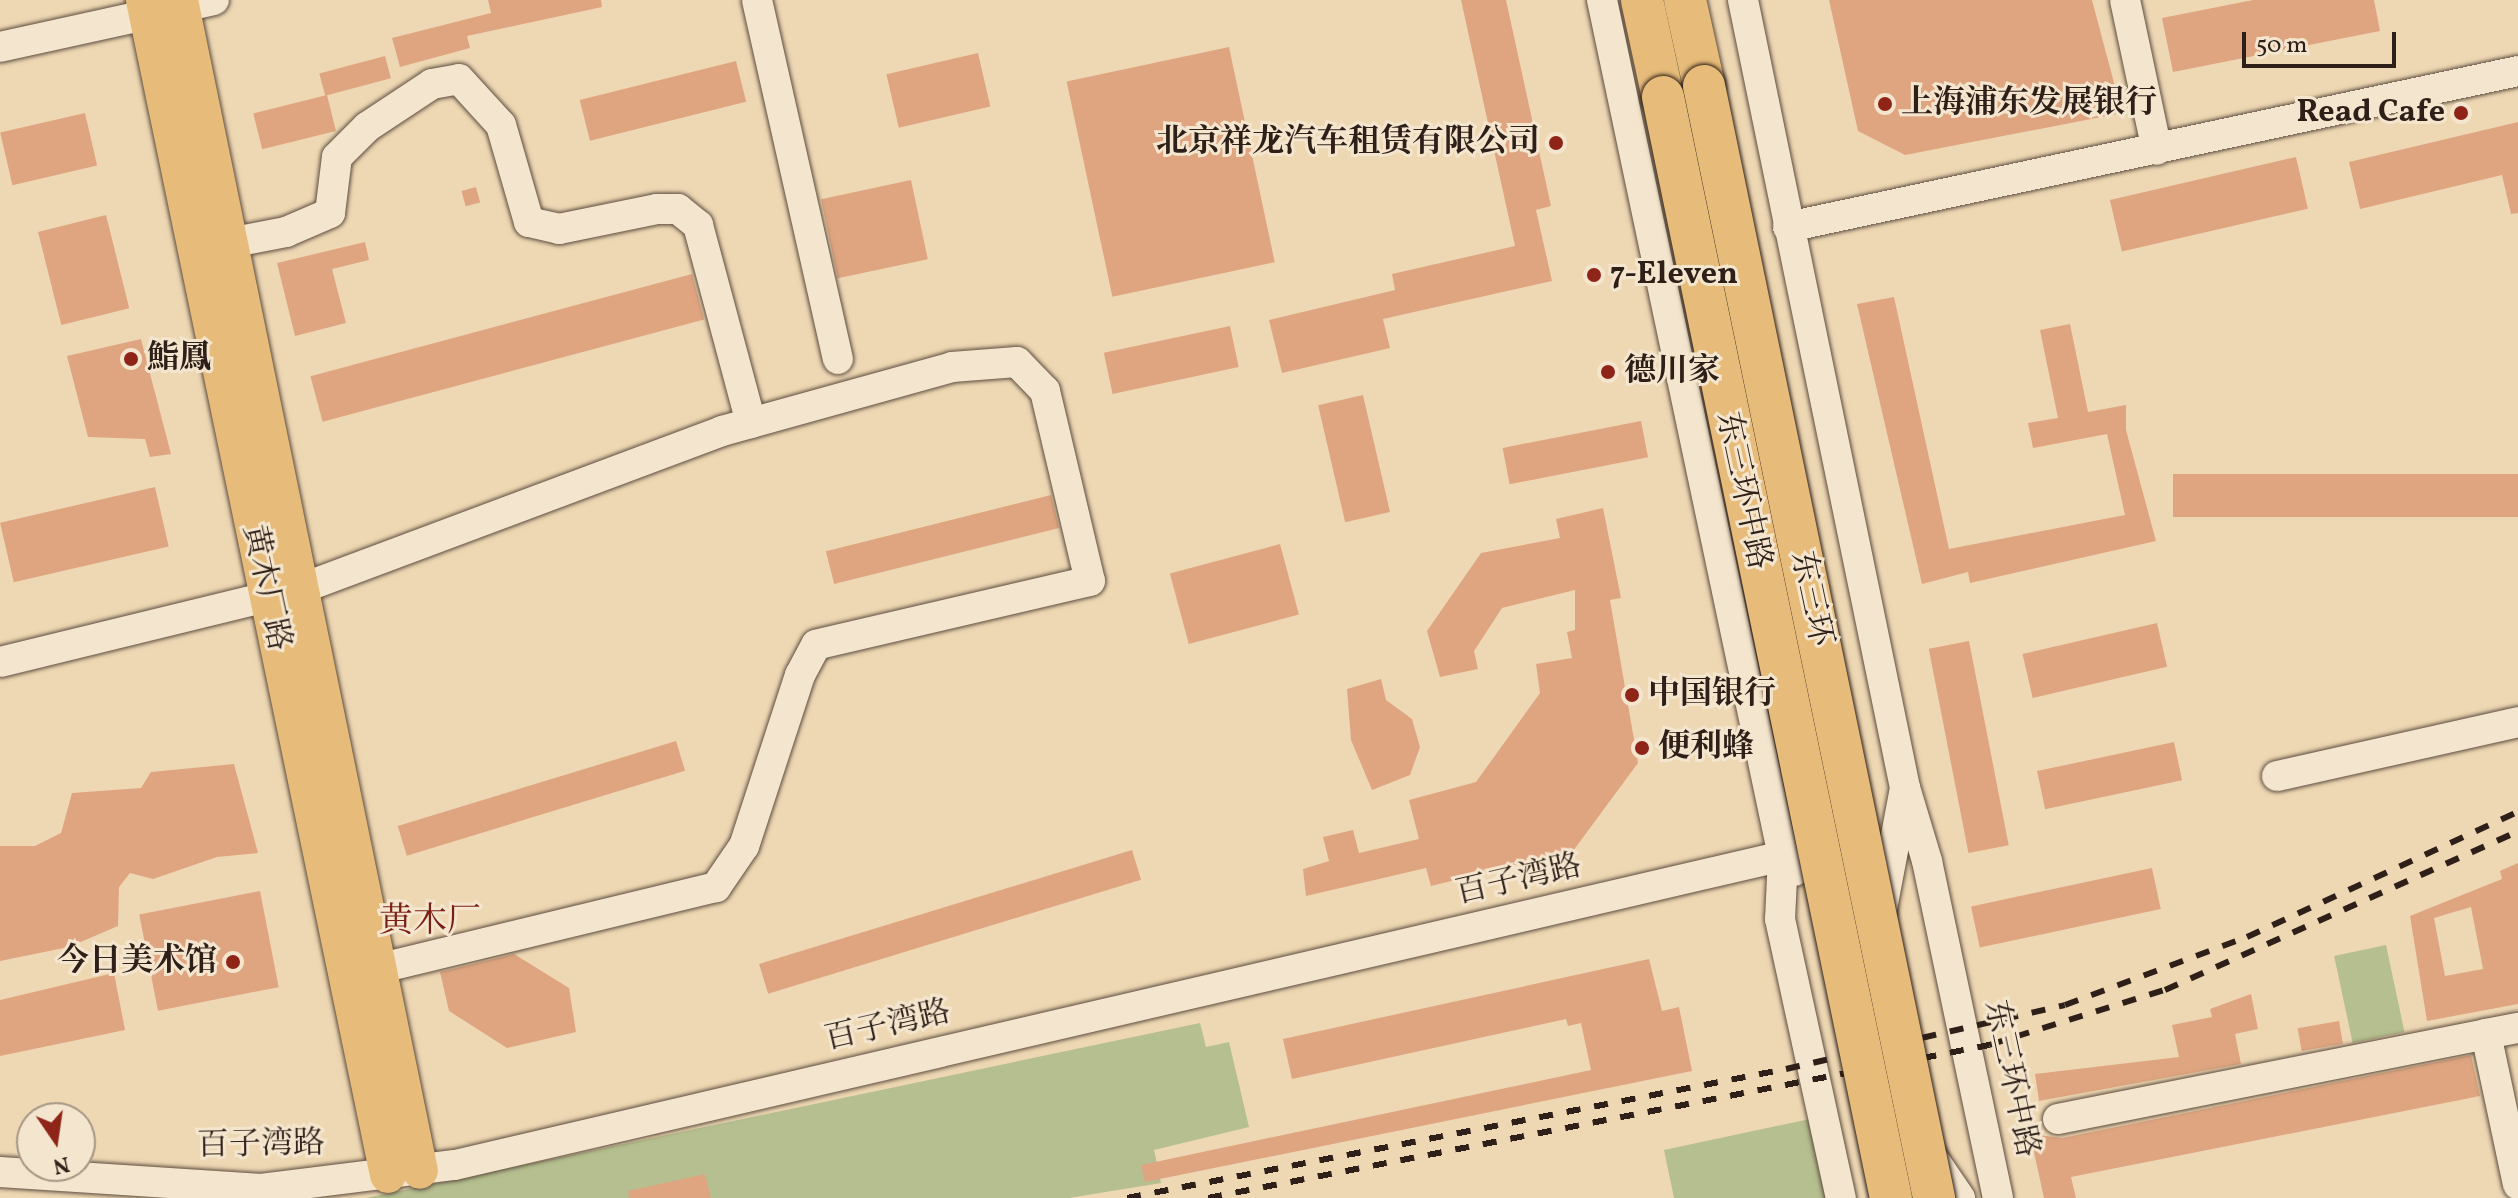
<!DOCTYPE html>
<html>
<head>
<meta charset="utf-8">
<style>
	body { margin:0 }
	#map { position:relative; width:2518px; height:1198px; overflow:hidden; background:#eed8b4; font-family:Vollkorn,"Noto Serif SC",serif }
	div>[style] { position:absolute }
	.green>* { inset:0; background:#b5bf8f; transform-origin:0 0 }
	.building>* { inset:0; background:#dfa581; transform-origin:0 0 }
	.roads { filter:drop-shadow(0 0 2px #5e4d3f) drop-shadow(0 0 2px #5e4d3f) }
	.minor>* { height:30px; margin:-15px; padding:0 15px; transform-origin:15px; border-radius:15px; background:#f4e6ce }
	.major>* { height:36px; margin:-18px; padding:0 18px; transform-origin:18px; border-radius:18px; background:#e7bc7a }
	.highway>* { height:42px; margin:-21px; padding:0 21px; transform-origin:21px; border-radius:21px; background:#e7bc7a }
	.rail>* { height:6px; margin-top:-3px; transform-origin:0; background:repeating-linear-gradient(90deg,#2e1f18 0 14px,transparent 0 28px) }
	.bridges { filter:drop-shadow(0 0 2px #2e1f18) drop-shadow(0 0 2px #2e1f18) }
	.highway-bridge>* { height:42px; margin:-21px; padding:0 21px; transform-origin:21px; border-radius:21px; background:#e7bc7a }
	.dots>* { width:22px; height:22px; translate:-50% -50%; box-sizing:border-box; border:4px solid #f4e6ce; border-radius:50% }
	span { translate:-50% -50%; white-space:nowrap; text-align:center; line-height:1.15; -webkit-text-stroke:6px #f4e6ce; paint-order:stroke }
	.poi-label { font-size:32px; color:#2e1f18; font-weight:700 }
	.left { translate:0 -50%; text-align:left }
	.right { translate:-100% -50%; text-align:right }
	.street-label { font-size:32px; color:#2e1f18 }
	.neighbourhood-label { font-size:34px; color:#7a1f14 }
	.north { position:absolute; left:16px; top:1102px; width:80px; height:80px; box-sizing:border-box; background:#f4e6ce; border:2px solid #a59685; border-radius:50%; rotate:167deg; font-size:22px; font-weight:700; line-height:32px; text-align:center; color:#2e1f18 }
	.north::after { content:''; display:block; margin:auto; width:28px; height:36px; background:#8f2418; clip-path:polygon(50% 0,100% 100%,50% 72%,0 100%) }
	.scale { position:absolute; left:2242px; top:32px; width:154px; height:36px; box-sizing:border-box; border:4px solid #2e1f18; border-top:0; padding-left:10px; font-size:24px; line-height:28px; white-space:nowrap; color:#2e1f18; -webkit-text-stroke:6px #f4e6ce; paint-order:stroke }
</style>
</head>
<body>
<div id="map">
	<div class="green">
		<div style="left:2386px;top:945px;width:89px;height:53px;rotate:78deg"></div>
		<div style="clip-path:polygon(1200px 1023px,1206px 1047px,1229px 1042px,1249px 1127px,1154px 1150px,1161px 1183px,1069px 1198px,366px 1198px)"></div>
		<div style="clip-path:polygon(1810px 1119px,1826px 1198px,1674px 1198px,1664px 1150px)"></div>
	</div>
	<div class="building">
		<div style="clip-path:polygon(488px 0,601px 0,602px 7px,467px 36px,470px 48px,400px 67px,392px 38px,491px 13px)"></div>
		<div style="clip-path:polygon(1461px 0,1506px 0,1551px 206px,1536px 210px,1552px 281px,1383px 319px,1390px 348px,1282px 373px,1269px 320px,1395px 290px,1392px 274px,1515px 246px)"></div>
		<div style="clip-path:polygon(1829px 0,2092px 0,2122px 113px,1905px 155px,1858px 131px)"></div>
		<div style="clip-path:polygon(2253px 0,2374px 0,2380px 31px,2173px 72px,2162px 18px)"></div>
		<div style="left:1229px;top:47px;width:220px;height:166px;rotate:78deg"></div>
		<div style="left:978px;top:53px;width:55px;height:94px;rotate:77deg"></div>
		<div style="left:385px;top:56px;width:23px;height:68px;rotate:75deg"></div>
		<div style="left:736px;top:61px;width:42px;height:161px;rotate:76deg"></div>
		<div style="left:327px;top:95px;width:37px;height:76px;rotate:76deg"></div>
		<div style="left:85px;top:113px;width:54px;height:87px;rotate:77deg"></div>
		<div style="clip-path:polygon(2518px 122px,2518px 213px,2511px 214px,2502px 175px,2360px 209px,2349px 162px)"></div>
		<div style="left:2296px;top:157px;width:53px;height:191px;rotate:77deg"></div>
		<div style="left:911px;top:180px;width:81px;height:92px;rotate:78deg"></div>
		<div style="left:476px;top:187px;width:16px;height:15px;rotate:75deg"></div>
		<div style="left:106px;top:215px;width:96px;height:70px;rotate:76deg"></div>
		<div style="clip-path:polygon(365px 242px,369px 260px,332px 269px,346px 323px,295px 336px,277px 263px)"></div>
		<div style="left:692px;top:274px;width:47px;height:395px;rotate:75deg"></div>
		<div style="clip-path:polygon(1894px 297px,1949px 549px,2125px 515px,2107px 434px,2033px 448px,2028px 423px,2058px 418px,2040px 330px,2070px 324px,2088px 412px,2126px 405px,2126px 430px,2156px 541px,1970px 583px,1968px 572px,1922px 584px,1857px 304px)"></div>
		<div style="left:1230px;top:326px;width:42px;height:129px;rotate:78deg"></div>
		<div style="clip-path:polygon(141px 339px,171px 454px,150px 457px,145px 439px,88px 437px,67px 356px)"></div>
		<div style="left:1363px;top:395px;width:120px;height:46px;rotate:77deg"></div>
		<div style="left:1641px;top:421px;width:37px;height:141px;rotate:79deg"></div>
		<div style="left:2518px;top:474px;width:43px;height:345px;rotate:90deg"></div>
		<div style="left:155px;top:487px;width:61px;height:159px;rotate:77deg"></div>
		<div style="left:1051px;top:495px;width:34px;height:232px;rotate:76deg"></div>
		<div style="clip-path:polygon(1603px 508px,1621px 598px,1610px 600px,1638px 763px,1573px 851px,1431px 886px,1426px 868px,1306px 896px,1303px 869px,1329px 861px,1323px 837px,1353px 830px,1359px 853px,1419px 839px,1409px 800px,1476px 782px,1540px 693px,1536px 664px,1572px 658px,1567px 632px,1575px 630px,1575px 590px,1502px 608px,1474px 651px,1478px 669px,1440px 677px,1427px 631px,1481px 553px,1560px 538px,1556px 519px)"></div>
		<div style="left:1280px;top:544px;width:73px;height:114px;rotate:75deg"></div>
		<div style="left:2157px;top:623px;width:45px;height:138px;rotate:77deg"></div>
		<div style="left:1969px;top:641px;width:208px;height:41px;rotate:79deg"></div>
		<div style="clip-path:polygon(1381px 679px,1386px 700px,1412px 719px,1420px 747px,1410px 775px,1372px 790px,1351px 740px,1347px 689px)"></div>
		<div style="left:676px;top:741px;width:31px;height:291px;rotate:73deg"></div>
		<div style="left:2174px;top:742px;width:39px;height:140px;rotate:78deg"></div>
		<div style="clip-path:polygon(234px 764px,258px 853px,217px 857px,153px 879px,130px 873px,119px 887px,118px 926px,69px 947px,0 961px,0 846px,35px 846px,61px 833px,72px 793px,141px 788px,151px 772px)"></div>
		<div style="left:1132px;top:850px;width:31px;height:390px;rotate:73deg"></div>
		<div style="clip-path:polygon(evenodd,2518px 863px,2518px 1004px,2427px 1021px,2410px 916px,2502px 879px,2500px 871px,2518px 863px,2471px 907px,2483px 969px,2445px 976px,2434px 918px,2471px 907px)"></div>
		<div style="left:2152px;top:868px;width:42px;height:185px;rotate:78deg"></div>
		<div style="left:260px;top:891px;width:98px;height:123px;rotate:79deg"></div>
		<div style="clip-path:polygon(514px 954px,569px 988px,576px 1032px,507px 1048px,449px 1011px,440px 972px)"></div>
		<div style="clip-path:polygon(1649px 959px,1662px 1011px,1679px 1007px,1692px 1071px,1145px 1182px,1141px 1165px,1591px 1070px,1581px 1023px,1568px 1026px,1566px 1019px,1292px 1079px,1283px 1039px)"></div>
		<div style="clip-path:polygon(114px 973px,125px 1030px,0 1056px,0 1000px)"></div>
		<div style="clip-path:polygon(2251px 994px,2258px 1029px,2235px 1034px,2241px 1064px,2039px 1101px,2035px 1074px,2179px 1057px,2172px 1025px,2212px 1017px,2210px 1009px)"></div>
		<div style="left:2339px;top:1021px;width:23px;height:42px;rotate:80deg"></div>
		<div style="clip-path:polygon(2471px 1055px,2480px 1096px,2071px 1177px,2076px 1198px,2044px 1198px,2030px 1134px,2062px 1138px)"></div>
		<div style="clip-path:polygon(705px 1174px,711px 1198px,629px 1198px,628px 1191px)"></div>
	</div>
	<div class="roads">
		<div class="minor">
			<div style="left:757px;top:0;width:368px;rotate:77.3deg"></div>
			<div style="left:1602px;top:0;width:875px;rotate:78.06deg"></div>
			<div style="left:1783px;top:856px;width:19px;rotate:51deg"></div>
			<div style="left:1743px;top:0;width:804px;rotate:78.38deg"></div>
			<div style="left:1905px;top:788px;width:128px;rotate:100.8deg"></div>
			<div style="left:2125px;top:0;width:153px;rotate:78deg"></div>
			<div style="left:0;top:47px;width:219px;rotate:-12.4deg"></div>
			<div style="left:1788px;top:227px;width:746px;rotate:-12.06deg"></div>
			<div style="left:229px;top:243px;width:58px;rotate:-10.9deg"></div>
			<div style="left:286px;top:232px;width:48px;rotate:-23.4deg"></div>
			<div style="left:330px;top:213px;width:56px;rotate:-82.9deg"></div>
			<div style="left:337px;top:157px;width:42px;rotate:-45deg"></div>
			<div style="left:367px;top:127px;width:78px;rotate:-33.5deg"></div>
			<div style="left:432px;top:84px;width:27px;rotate:-10deg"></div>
			<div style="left:459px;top:79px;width:62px;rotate:47.6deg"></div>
			<div style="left:501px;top:125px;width:101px;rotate:73.9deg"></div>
			<div style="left:529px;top:222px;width:31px;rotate:13deg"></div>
			<div style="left:559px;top:229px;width:100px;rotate:-11.5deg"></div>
			<div style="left:657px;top:209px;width:21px"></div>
			<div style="left:678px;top:209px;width:26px;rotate:39deg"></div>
			<div style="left:698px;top:225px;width:205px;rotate:75deg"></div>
			<div style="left:0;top:662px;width:309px;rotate:-13.7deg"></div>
			<div style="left:300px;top:589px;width:451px;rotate:-20.5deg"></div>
			<div style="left:722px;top:431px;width:239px;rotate:-15.5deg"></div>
			<div style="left:952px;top:367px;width:65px;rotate:-4.4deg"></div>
			<div style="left:1017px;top:362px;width:40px;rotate:46deg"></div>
			<div style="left:1045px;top:391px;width:195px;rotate:76.7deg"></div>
			<div style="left:1090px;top:581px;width:281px;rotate:166.9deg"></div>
			<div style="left:816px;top:645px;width:34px;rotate:118deg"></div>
			<div style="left:800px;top:675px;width:180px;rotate:108.1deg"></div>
			<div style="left:744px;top:846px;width:50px;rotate:124.3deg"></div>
			<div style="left:716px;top:887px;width:370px;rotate:166.4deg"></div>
			<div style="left:2277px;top:776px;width:247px;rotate:-12.6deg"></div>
			<div style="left:1906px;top:791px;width:73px;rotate:73.3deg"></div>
			<div style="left:1927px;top:861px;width:344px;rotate:78.1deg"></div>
			<div style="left:2486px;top:1034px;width:33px;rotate:-11deg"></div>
			<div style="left:2058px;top:1119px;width:436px;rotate:-11.2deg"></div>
			<div style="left:2486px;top:1034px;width:154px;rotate:78deg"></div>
			<div style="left:1932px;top:1157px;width:50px;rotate:55.7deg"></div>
			<div style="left:0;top:1172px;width:262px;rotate:3.7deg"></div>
			<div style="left:261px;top:1189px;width:195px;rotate:-7.1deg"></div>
			<div style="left:455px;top:1165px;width:1363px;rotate:-13.1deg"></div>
			<div style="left:1783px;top:856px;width:63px;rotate:92.7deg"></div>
			<div style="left:1780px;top:919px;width:286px;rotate:77.7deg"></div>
		</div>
		<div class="major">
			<div style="left:144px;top:0;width:1200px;rotate:78.27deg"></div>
			<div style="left:180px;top:0;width:1195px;rotate:78.42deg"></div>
		</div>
		<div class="highway">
			<div style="left:1642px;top:0;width:99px;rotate:77.8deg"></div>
			<div style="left:1685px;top:0;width:88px;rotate:77.5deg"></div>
		</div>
	</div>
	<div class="rail">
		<div style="left:1127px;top:1198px;width:672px;rotate:-11.08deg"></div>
		<div style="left:1786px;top:1069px;width:286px;rotate:-12.9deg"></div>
		<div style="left:2065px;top:1005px;width:194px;rotate:-20.5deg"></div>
		<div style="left:2247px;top:937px;width:298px;rotate:-24.8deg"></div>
		<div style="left:1208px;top:1198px;width:796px;rotate:-11.08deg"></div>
		<div style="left:1989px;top:1045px;width:184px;rotate:-17.4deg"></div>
		<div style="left:2165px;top:990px;width:387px;rotate:-24.2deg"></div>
	</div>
	<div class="bridges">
		<div class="highway-bridge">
			<div style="left:1704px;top:86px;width:1136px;rotate:78.31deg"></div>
			<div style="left:1663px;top:97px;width:1124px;rotate:78.3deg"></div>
		</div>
	</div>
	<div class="dots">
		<div style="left:1885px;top:104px;background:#8f2418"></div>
		<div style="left:2461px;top:113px;background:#8f2418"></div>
		<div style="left:1556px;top:143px;background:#8f2418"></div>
		<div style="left:1594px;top:275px;background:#8f2418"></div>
		<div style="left:131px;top:359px;background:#8f2418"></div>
		<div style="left:1608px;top:372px;background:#8f2418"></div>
		<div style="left:1632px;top:695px;background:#8f2418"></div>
		<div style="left:1642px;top:748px;background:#8f2418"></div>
		<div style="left:233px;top:962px;background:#8f2418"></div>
	</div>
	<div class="poi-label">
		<span class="left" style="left:1901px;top:104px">上海浦东发展银行</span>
		<span class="right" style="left:2445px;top:113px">Read Cafe</span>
		<span class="right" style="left:1540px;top:143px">北京祥龙汽车租赁有限公司</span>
		<span class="left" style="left:1610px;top:275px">7-Eleven</span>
		<span class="left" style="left:147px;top:359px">鮨鳳</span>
		<span class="left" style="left:1624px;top:372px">德川家</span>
		<span class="left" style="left:1648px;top:695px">中国银行</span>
		<span class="left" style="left:1658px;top:748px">便利蜂</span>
		<span class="right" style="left:217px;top:962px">今日美术馆</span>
	</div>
	<div class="street-label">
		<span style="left:1742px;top:491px;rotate:78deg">东三环中路</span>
		<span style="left:265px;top:588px;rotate:78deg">黄木厂路</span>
		<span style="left:1810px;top:599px;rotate:78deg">东三环</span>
		<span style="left:1519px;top:881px;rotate:-13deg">百子湾路</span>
		<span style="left:888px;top:1027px;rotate:-13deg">百子湾路</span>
		<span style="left:2010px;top:1079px;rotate:78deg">东三环中路</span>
		<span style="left:261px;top:1146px;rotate:-1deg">百子湾路</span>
	</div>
	<div class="neighbourhood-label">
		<span style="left:430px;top:923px">黄木厂</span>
	</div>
	<div class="north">N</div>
	<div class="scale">50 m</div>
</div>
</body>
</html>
